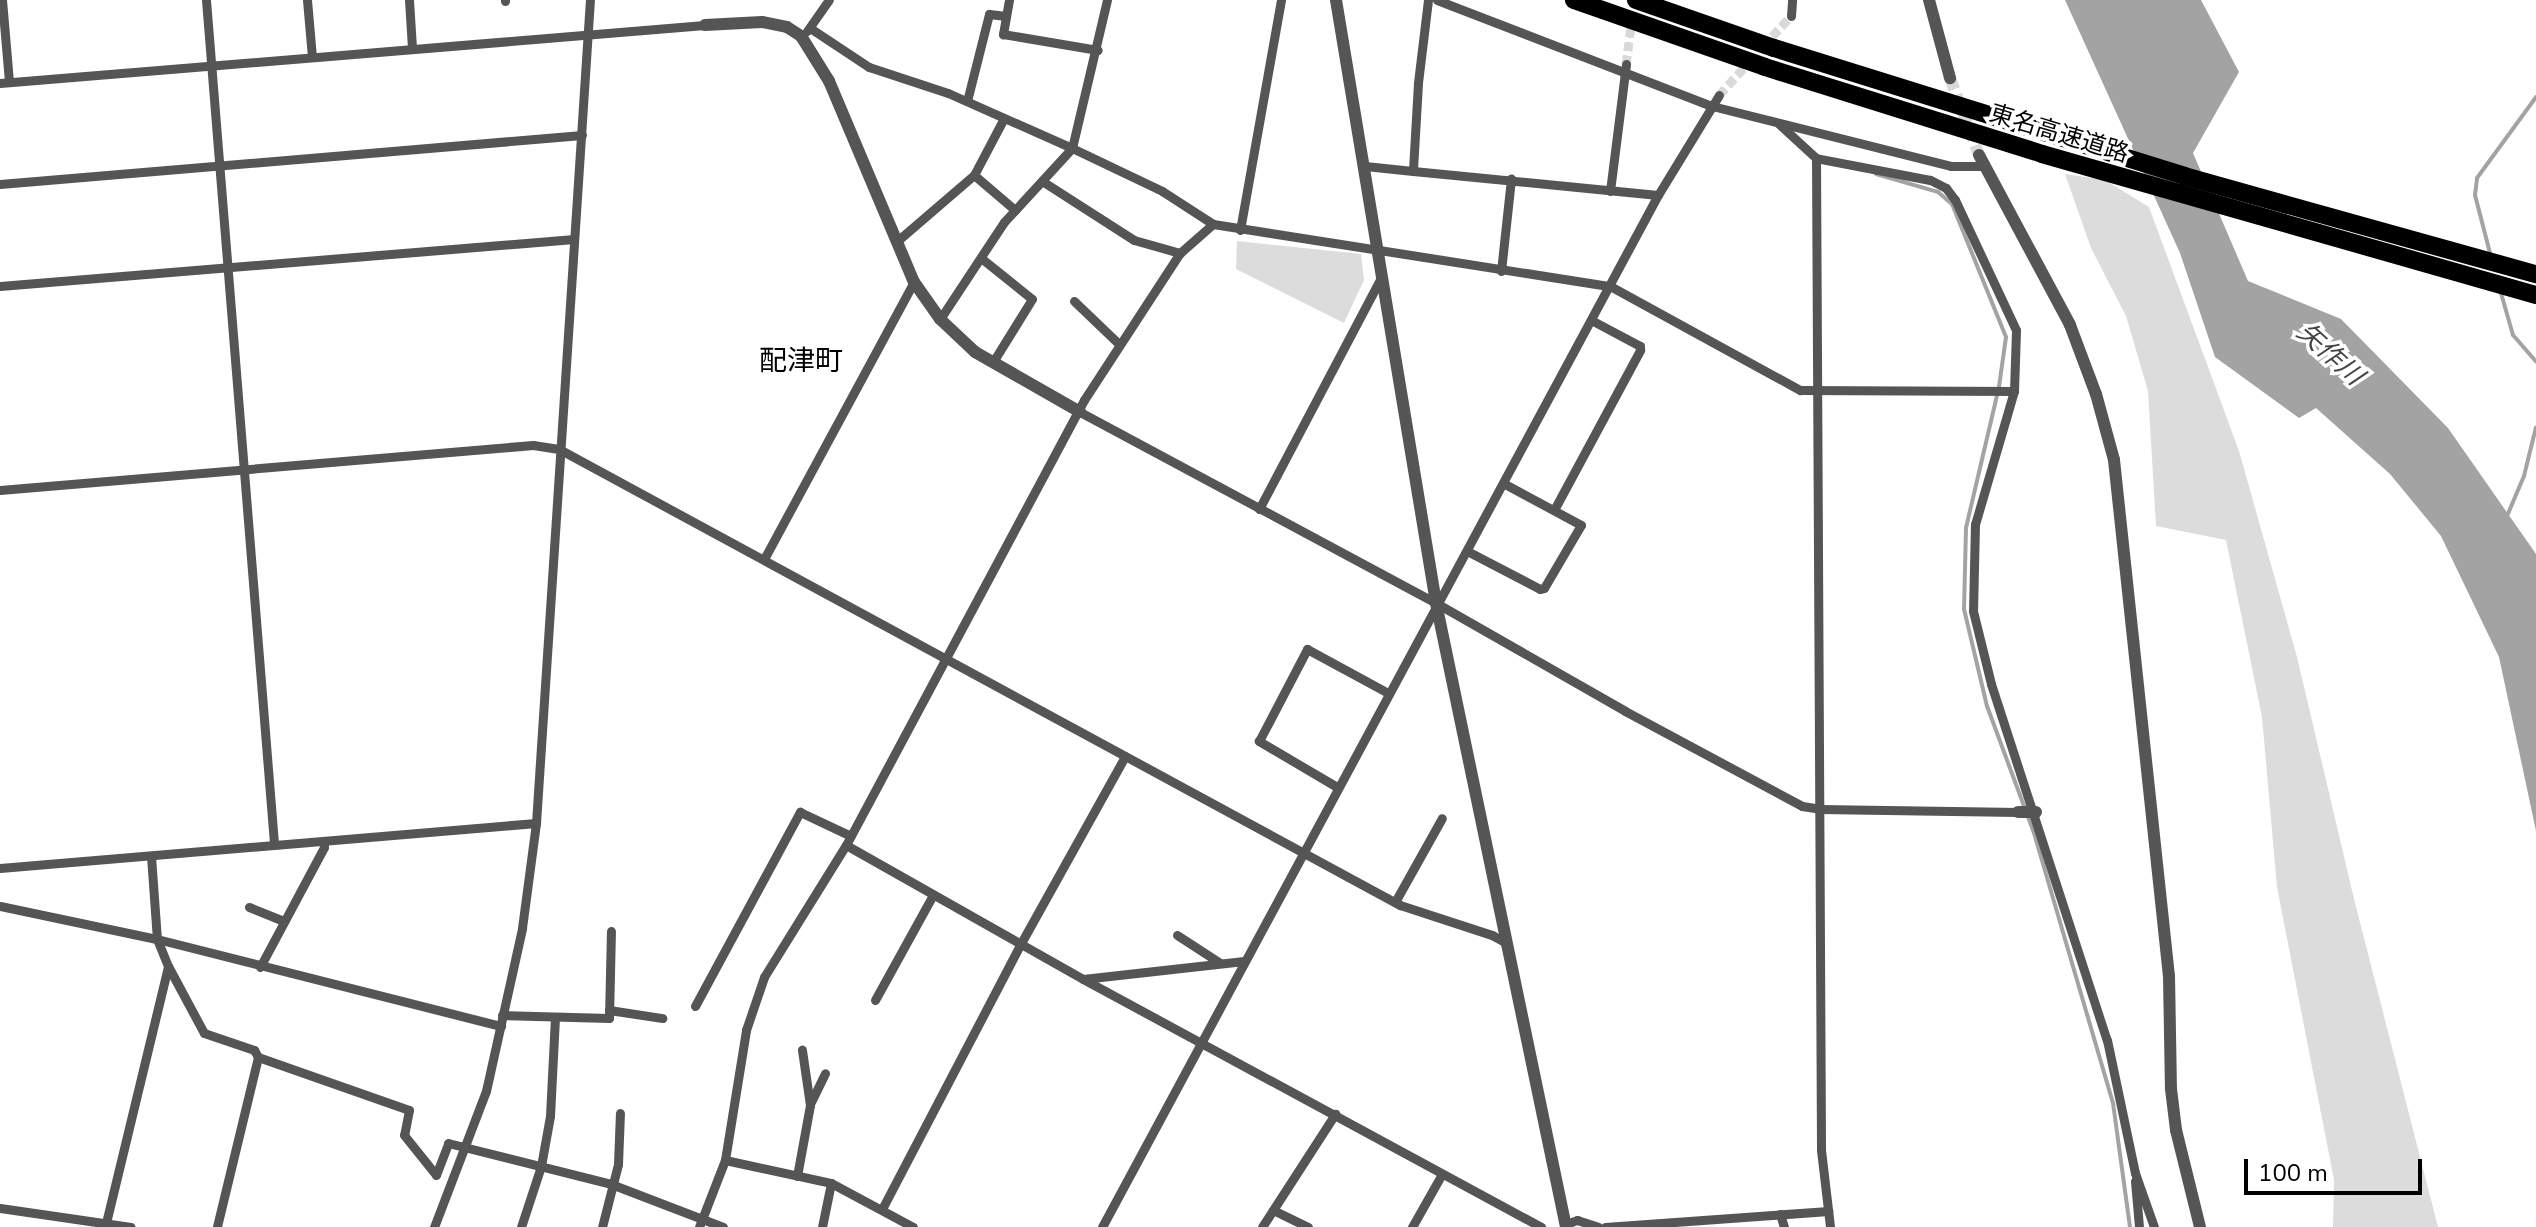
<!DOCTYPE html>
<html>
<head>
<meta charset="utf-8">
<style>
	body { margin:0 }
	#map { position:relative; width:2536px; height:1227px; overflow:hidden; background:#fff; font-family:"Nunito Sans","Noto Sans JP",sans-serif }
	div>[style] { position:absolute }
	.green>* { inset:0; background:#dcdcdc }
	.water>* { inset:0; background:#a3a3a3 }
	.stream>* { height:4px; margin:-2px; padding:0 2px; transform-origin:2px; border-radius:2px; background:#a3a3a3 }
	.minor-tunnel>* { height:9px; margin-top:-4.5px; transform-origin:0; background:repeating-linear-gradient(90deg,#d9d9d9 0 9px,transparent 0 13.5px) }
	.tertiary-tunnel>* { height:12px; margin-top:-6px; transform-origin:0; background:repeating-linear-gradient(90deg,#d9d9d9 0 12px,transparent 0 18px) }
	.minor>* { height:9px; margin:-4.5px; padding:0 4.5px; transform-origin:4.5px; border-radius:4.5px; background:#555 }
	.tertiary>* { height:12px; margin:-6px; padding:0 6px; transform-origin:6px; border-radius:6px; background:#555 }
	.motorway>* { height:18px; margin:-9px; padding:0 9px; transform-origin:9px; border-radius:9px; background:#000 }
	span { translate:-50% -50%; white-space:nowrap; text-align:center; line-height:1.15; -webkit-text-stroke:7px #fff; paint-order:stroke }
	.street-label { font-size:24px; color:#000 }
	.water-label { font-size:26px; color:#444; font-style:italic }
	.quarter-label { font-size:28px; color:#000 }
	.scale { position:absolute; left:2244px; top:1159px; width:178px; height:36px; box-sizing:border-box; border:4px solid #000; border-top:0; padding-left:10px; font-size:24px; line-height:28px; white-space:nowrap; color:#000; -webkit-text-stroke:6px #fff; paint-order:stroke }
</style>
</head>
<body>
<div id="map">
	<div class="green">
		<div style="clip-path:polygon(2065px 174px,2105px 180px,2149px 207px,2239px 451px,2297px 657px,2354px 899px,2438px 1227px,2333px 1227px,2334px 1180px,2277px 887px,2262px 717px,2226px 540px,2156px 526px,2148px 391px,2126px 316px,2091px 248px)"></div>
		<div style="clip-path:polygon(1237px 241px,1361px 254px,1364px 280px,1344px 323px,1236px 269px)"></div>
	</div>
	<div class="water">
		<div style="clip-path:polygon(2065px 0,2201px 0,2239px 72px,2193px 153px,2248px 281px,2341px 319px,2448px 428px,2536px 554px,2536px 831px,2499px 657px,2441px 536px,2390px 474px,2316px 408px,2299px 418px,2215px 357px,2180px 253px)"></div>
	</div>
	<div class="stream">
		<div style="left:1876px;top:174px;width:65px;rotate:16.2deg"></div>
		<div style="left:1938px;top:192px;width:18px;rotate:41deg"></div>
		<div style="left:1952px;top:204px;width:144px;rotate:67.9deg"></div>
		<div style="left:2006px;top:337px;width:50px;rotate:98deg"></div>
		<div style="left:1999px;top:387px;width:145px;rotate:103.2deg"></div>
		<div style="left:1966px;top:528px;width:81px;rotate:91.4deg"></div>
		<div style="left:1964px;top:609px;width:100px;rotate:76.7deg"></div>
		<div style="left:1987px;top:706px;width:135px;rotate:69.7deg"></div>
		<div style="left:2034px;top:833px;width:281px;rotate:73.7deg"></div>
		<div style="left:2113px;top:1103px;width:125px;rotate:82.2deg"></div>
		<div style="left:2490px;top:253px;width:60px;rotate:-104.5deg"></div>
		<div style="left:2475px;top:195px;width:17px;rotate:-83deg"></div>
		<div style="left:2477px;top:178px;width:100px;rotate:-53.9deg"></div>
		<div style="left:2501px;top:293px;width:44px;rotate:74.1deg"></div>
		<div style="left:2513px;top:335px;width:35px;rotate:49deg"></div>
		<div style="left:2507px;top:516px;width:43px;rotate:-67deg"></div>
		<div style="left:2524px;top:476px;width:50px;rotate:-76.2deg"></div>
	</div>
	<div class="minor-tunnel">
		<div style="left:1763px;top:46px;width:41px;rotate:-47deg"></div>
		<div style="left:1626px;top:64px;width:45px;rotate:-82.4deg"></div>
		<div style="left:1719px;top:95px;width:47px;rotate:-47.6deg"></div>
	</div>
	<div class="tertiary-tunnel">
		<div style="left:1950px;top:78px;width:82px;rotate:69.4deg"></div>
	</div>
	<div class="minor">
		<div style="left:2px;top:0;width:82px;rotate:85.1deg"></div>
		<div style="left:206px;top:0;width:847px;rotate:85.39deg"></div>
		<div style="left:307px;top:0;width:57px;rotate:85deg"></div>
		<div style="left:409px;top:0;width:48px;rotate:86.4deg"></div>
		<div style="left:505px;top:0;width:1px;rotate:90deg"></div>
		<div style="left:1009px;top:0;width:35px;rotate:100deg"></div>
		<div style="left:1003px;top:34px;width:96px;rotate:9.6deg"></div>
		<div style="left:1428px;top:0;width:84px;rotate:96.9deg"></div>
		<div style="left:1418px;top:83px;width:88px;rotate:93.3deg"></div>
		<div style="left:1413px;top:171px;width:246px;rotate:5.6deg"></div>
		<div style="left:1437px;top:0;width:295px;rotate:21.1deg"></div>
		<div style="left:1712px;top:106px;width:246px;rotate:14.1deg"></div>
		<div style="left:1951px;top:166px;width:34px"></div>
		<div style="left:1791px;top:16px;width:16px;rotate:-86deg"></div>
		<div style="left:810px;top:28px;width:71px;rotate:33.5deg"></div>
		<div style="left:869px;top:67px;width:83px;rotate:18.2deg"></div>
		<div style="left:948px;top:93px;width:136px;rotate:23.9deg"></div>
		<div style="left:1072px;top:148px;width:100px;rotate:25.5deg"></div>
		<div style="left:1162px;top:191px;width:61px;rotate:32.9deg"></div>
		<div style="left:1213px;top:224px;width:402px;rotate:8.9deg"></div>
		<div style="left:1610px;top:286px;width:217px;rotate:28.7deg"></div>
		<div style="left:1800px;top:390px;width:214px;rotate:0.3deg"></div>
		<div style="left:2014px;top:391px;width:61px;rotate:-88.1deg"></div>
		<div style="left:2016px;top:330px;width:144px;rotate:-115.1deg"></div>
		<div style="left:1955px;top:200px;width:15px;rotate:-127deg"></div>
		<div style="left:1946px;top:188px;width:18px;rotate:-153deg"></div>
		<div style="left:1930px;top:180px;width:116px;rotate:-169.1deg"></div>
		<div style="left:807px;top:31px;width:38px;rotate:-55deg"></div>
		<div style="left:0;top:83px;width:707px;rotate:-4.7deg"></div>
		<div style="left:967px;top:101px;width:90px;rotate:-75.8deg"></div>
		<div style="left:989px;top:14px;width:17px;rotate:7deg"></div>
		<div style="left:1778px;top:123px;width:52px;rotate:42.6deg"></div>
		<div style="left:1816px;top:158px;width:992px;rotate:89.71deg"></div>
		<div style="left:1821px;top:1150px;width:78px;rotate:83.3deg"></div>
		<div style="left:1365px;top:166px;width:48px;rotate:5.9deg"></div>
		<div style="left:974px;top:175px;width:54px;rotate:40.5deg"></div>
		<div style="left:1042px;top:181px;width:109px;rotate:32.7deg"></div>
		<div style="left:1134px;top:240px;width:48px;rotate:15.8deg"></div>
		<div style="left:0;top:184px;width:584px;rotate:-4.81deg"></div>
		<div style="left:1610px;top:191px;width:128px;rotate:-82.8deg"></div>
		<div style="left:1240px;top:230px;width:234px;rotate:-79.9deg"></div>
		<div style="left:896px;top:242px;width:103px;rotate:-40.7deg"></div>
		<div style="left:974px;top:175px;width:64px;rotate:-62.2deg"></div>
		<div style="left:981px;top:258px;width:65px;rotate:38.8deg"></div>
		<div style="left:1032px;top:299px;width:74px;rotate:121.8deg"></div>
		<div style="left:1501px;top:271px;width:93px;rotate:-83.8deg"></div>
		<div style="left:0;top:286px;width:576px;rotate:-4.68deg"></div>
		<div style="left:1074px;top:301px;width:61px;rotate:43.7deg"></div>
		<div style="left:940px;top:319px;width:116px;rotate:-56.6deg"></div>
		<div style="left:1004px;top:222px;width:100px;rotate:-47.4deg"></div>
		<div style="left:1072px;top:148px;width:152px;rotate:-76.7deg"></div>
		<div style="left:2014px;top:391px;width:139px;rotate:106.3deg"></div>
		<div style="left:1975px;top:524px;width:87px;rotate:91.3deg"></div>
		<div style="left:1973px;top:611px;width:75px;rotate:76.1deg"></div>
		<div style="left:1991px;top:684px;width:374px;rotate:72deg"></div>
		<div style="left:2107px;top:1040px;width:136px;rotate:78.1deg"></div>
		<div style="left:2135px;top:1173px;width:57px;rotate:70.6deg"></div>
		<div style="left:1080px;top:412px;width:404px;rotate:28.2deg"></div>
		<div style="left:1436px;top:603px;width:218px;rotate:29.7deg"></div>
		<div style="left:1625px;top:711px;width:201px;rotate:28.2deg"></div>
		<div style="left:1802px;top:806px;width:18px;rotate:9deg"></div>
		<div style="left:1820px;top:809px;width:198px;rotate:0.9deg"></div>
		<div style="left:0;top:490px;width:535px;rotate:-4.83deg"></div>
		<div style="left:533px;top:445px;width:26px;rotate:9deg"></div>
		<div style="left:559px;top:449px;width:957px;rotate:28.47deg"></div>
		<div style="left:1400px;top:905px;width:97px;rotate:18.1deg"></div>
		<div style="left:1492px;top:935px;width:18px;rotate:29deg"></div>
		<div style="left:1259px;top:509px;width:263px;rotate:-62.2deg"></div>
		<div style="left:1554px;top:510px;width:182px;rotate:-61.7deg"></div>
		<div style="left:1640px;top:350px;width:4px;rotate:-90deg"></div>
		<div style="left:1640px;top:346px;width:53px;rotate:-152deg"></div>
		<div style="left:1469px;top:552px;width:80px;rotate:27.5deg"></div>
		<div style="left:1540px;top:589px;width:4px;rotate:-14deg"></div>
		<div style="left:1544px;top:588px;width:73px;rotate:-59.6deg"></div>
		<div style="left:1581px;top:525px;width:86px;rotate:-151.7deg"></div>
		<div style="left:764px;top:559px;width:315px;rotate:-61.6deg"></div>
		<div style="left:1337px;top:787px;width:91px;rotate:-149.5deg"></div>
		<div style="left:1259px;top:741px;width:104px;rotate:-62.4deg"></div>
		<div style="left:1307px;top:649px;width:92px;rotate:28.5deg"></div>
		<div style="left:846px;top:845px;width:272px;rotate:29.5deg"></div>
		<div style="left:1083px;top:979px;width:162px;rotate:-6.4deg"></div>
		<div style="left:151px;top:856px;width:83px;rotate:85.9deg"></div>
		<div style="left:157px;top:939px;width:29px;rotate:68deg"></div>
		<div style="left:168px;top:966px;width:76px;rotate:61.8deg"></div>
		<div style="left:204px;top:1033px;width:53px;rotate:18.8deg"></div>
		<div style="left:254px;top:1050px;width:8px;rotate:60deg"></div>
		<div style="left:258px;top:1057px;width:175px;rotate:103.6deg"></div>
		<div style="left:0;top:868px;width:538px;rotate:-4.8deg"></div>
		<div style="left:1395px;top:902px;width:96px;rotate:-60.8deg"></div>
		<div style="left:0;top:906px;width:160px;rotate:11.9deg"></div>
		<div style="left:157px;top:939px;width:355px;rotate:14.2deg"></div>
		<div style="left:249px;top:907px;width:38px;rotate:22deg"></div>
		<div style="left:1177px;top:935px;width:51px;rotate:33.1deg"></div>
		<div style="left:260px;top:967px;width:136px;rotate:-61.9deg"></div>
		<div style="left:324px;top:847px;width:6px;rotate:-90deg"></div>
		<div style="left:1083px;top:979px;width:521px;rotate:28.43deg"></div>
		<div style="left:875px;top:1000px;width:120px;rotate:-61.1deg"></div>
		<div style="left:695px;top:1006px;width:221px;rotate:-61.6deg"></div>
		<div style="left:800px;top:812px;width:56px;rotate:25.2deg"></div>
		<div style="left:609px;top:1010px;width:54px;rotate:8.6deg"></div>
		<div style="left:502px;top:1015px;width:107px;rotate:1.6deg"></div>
		<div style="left:609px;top:1018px;width:87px;rotate:-88.7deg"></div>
		<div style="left:258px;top:1057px;width:160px;rotate:19.3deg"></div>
		<div style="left:409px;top:1110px;width:25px;rotate:101deg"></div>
		<div style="left:404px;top:1135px;width:51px;rotate:51.3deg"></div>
		<div style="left:436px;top:1175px;width:34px;rotate:-69deg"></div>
		<div style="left:448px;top:1143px;width:168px;rotate:14.1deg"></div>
		<div style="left:611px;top:1184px;width:120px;rotate:21deg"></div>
		<div style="left:811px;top:1102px;width:32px;rotate:-64deg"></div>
		<div style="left:725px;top:1160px;width:108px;rotate:12.2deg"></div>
		<div style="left:797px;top:1176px;width:72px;rotate:-79.6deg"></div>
		<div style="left:810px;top:1105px;width:56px;rotate:-98.3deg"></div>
		<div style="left:2135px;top:1181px;width:46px;rotate:85deg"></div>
		<div style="left:0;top:1208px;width:132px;rotate:8.3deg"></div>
		<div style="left:882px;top:1209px;width:298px;rotate:-62.4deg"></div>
		<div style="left:1020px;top:945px;width:216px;rotate:-60.9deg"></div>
		<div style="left:1273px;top:1210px;width:39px;rotate:26deg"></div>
		<div style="left:1780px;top:1214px;width:14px;rotate:73deg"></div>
		<div style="left:1566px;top:1224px;width:12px;rotate:-20deg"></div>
		<div style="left:1577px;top:1220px;width:22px;rotate:18deg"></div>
		<div style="left:105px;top:1227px;width:268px;rotate:-76.4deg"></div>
		<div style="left:434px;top:1227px;width:146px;rotate:-69.1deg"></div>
		<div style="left:486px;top:1091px;width:167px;rotate:-77.5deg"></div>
		<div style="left:522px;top:928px;width:106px;rotate:-82.4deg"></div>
		<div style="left:536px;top:823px;width:825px;rotate:-86.25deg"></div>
		<div style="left:521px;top:1227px;width:64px;rotate:-71.8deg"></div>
		<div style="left:541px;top:1166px;width:51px;rotate:-79.8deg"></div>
		<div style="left:550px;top:1116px;width:98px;rotate:-87.1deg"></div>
		<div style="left:602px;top:1227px;width:65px;rotate:-75.7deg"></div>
		<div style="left:618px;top:1164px;width:51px;rotate:-87.8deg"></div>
		<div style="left:699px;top:1227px;width:72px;rotate:-68.8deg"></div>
		<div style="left:725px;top:1160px;width:132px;rotate:-80.8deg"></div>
		<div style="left:746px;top:1030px;width:56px;rotate:-71.2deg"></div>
		<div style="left:764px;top:977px;width:155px;rotate:-58.2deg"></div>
		<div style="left:846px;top:845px;width:505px;rotate:-61.86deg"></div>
		<div style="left:1084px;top:400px;width:176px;rotate:-56.9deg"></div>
		<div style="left:1180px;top:253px;width:44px;rotate:-41.3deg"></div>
		<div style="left:822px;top:1227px;width:45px;rotate:-78.4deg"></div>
		<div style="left:831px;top:1183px;width:93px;rotate:28.2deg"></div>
		<div style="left:1102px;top:1227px;width:1172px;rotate:-61.69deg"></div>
		<div style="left:1658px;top:195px;width:117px;rotate:-58.6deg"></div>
		<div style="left:1262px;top:1227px;width:135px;rotate:-57.1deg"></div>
		<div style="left:1412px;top:1227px;width:61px;rotate:-60.5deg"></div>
		<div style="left:1605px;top:1227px;width:224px;rotate:-4.1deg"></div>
	</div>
	<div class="tertiary">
		<div style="left:1336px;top:0;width:611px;rotate:80.58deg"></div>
		<div style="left:1436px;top:603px;width:637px;rotate:78.23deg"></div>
		<div style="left:1929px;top:0;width:81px;rotate:74.9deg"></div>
		<div style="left:705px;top:25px;width:57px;rotate:-3deg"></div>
		<div style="left:762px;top:22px;width:25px;rotate:11deg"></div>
		<div style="left:787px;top:27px;width:17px;rotate:33deg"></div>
		<div style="left:801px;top:36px;width:53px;rotate:58.1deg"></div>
		<div style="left:829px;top:81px;width:218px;rotate:67.1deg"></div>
		<div style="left:914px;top:282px;width:45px;rotate:54.9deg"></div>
		<div style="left:940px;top:319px;width:48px;rotate:43.3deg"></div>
		<div style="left:975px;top:352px;width:121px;rotate:29.7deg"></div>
		<div style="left:1979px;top:155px;width:193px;rotate:61.8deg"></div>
		<div style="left:2070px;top:325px;width:74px;rotate:69.4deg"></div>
		<div style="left:2096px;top:394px;width:68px;rotate:74.7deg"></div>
		<div style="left:2114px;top:460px;width:519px;rotate:83.92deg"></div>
		<div style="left:2169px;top:976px;width:113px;rotate:89deg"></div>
		<div style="left:2171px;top:1089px;width:41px;rotate:83deg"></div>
		<div style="left:2176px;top:1130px;width:100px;rotate:76.1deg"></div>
		<div style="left:2018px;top:812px;width:18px"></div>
	</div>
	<div class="motorway">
		<div style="left:1574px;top:0;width:202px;rotate:19.3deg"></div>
		<div style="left:1765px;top:67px;width:290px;rotate:17.4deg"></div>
		<div style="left:2042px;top:154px;width:514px;rotate:15.93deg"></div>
		<div style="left:1636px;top:0;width:146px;rotate:19.2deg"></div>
		<div style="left:1774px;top:48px;width:430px;rotate:17.3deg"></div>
		<div style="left:2184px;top:176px;width:365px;rotate:15.6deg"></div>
	</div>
	<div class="street-label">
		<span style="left:2059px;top:134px;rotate:17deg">東名高速道路</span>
	</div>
	<div class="water-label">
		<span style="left:2330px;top:354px;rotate:42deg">矢作川</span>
	</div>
	<div class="quarter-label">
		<span style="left:801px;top:361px">配津町</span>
	</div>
	<div class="scale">100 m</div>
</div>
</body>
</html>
